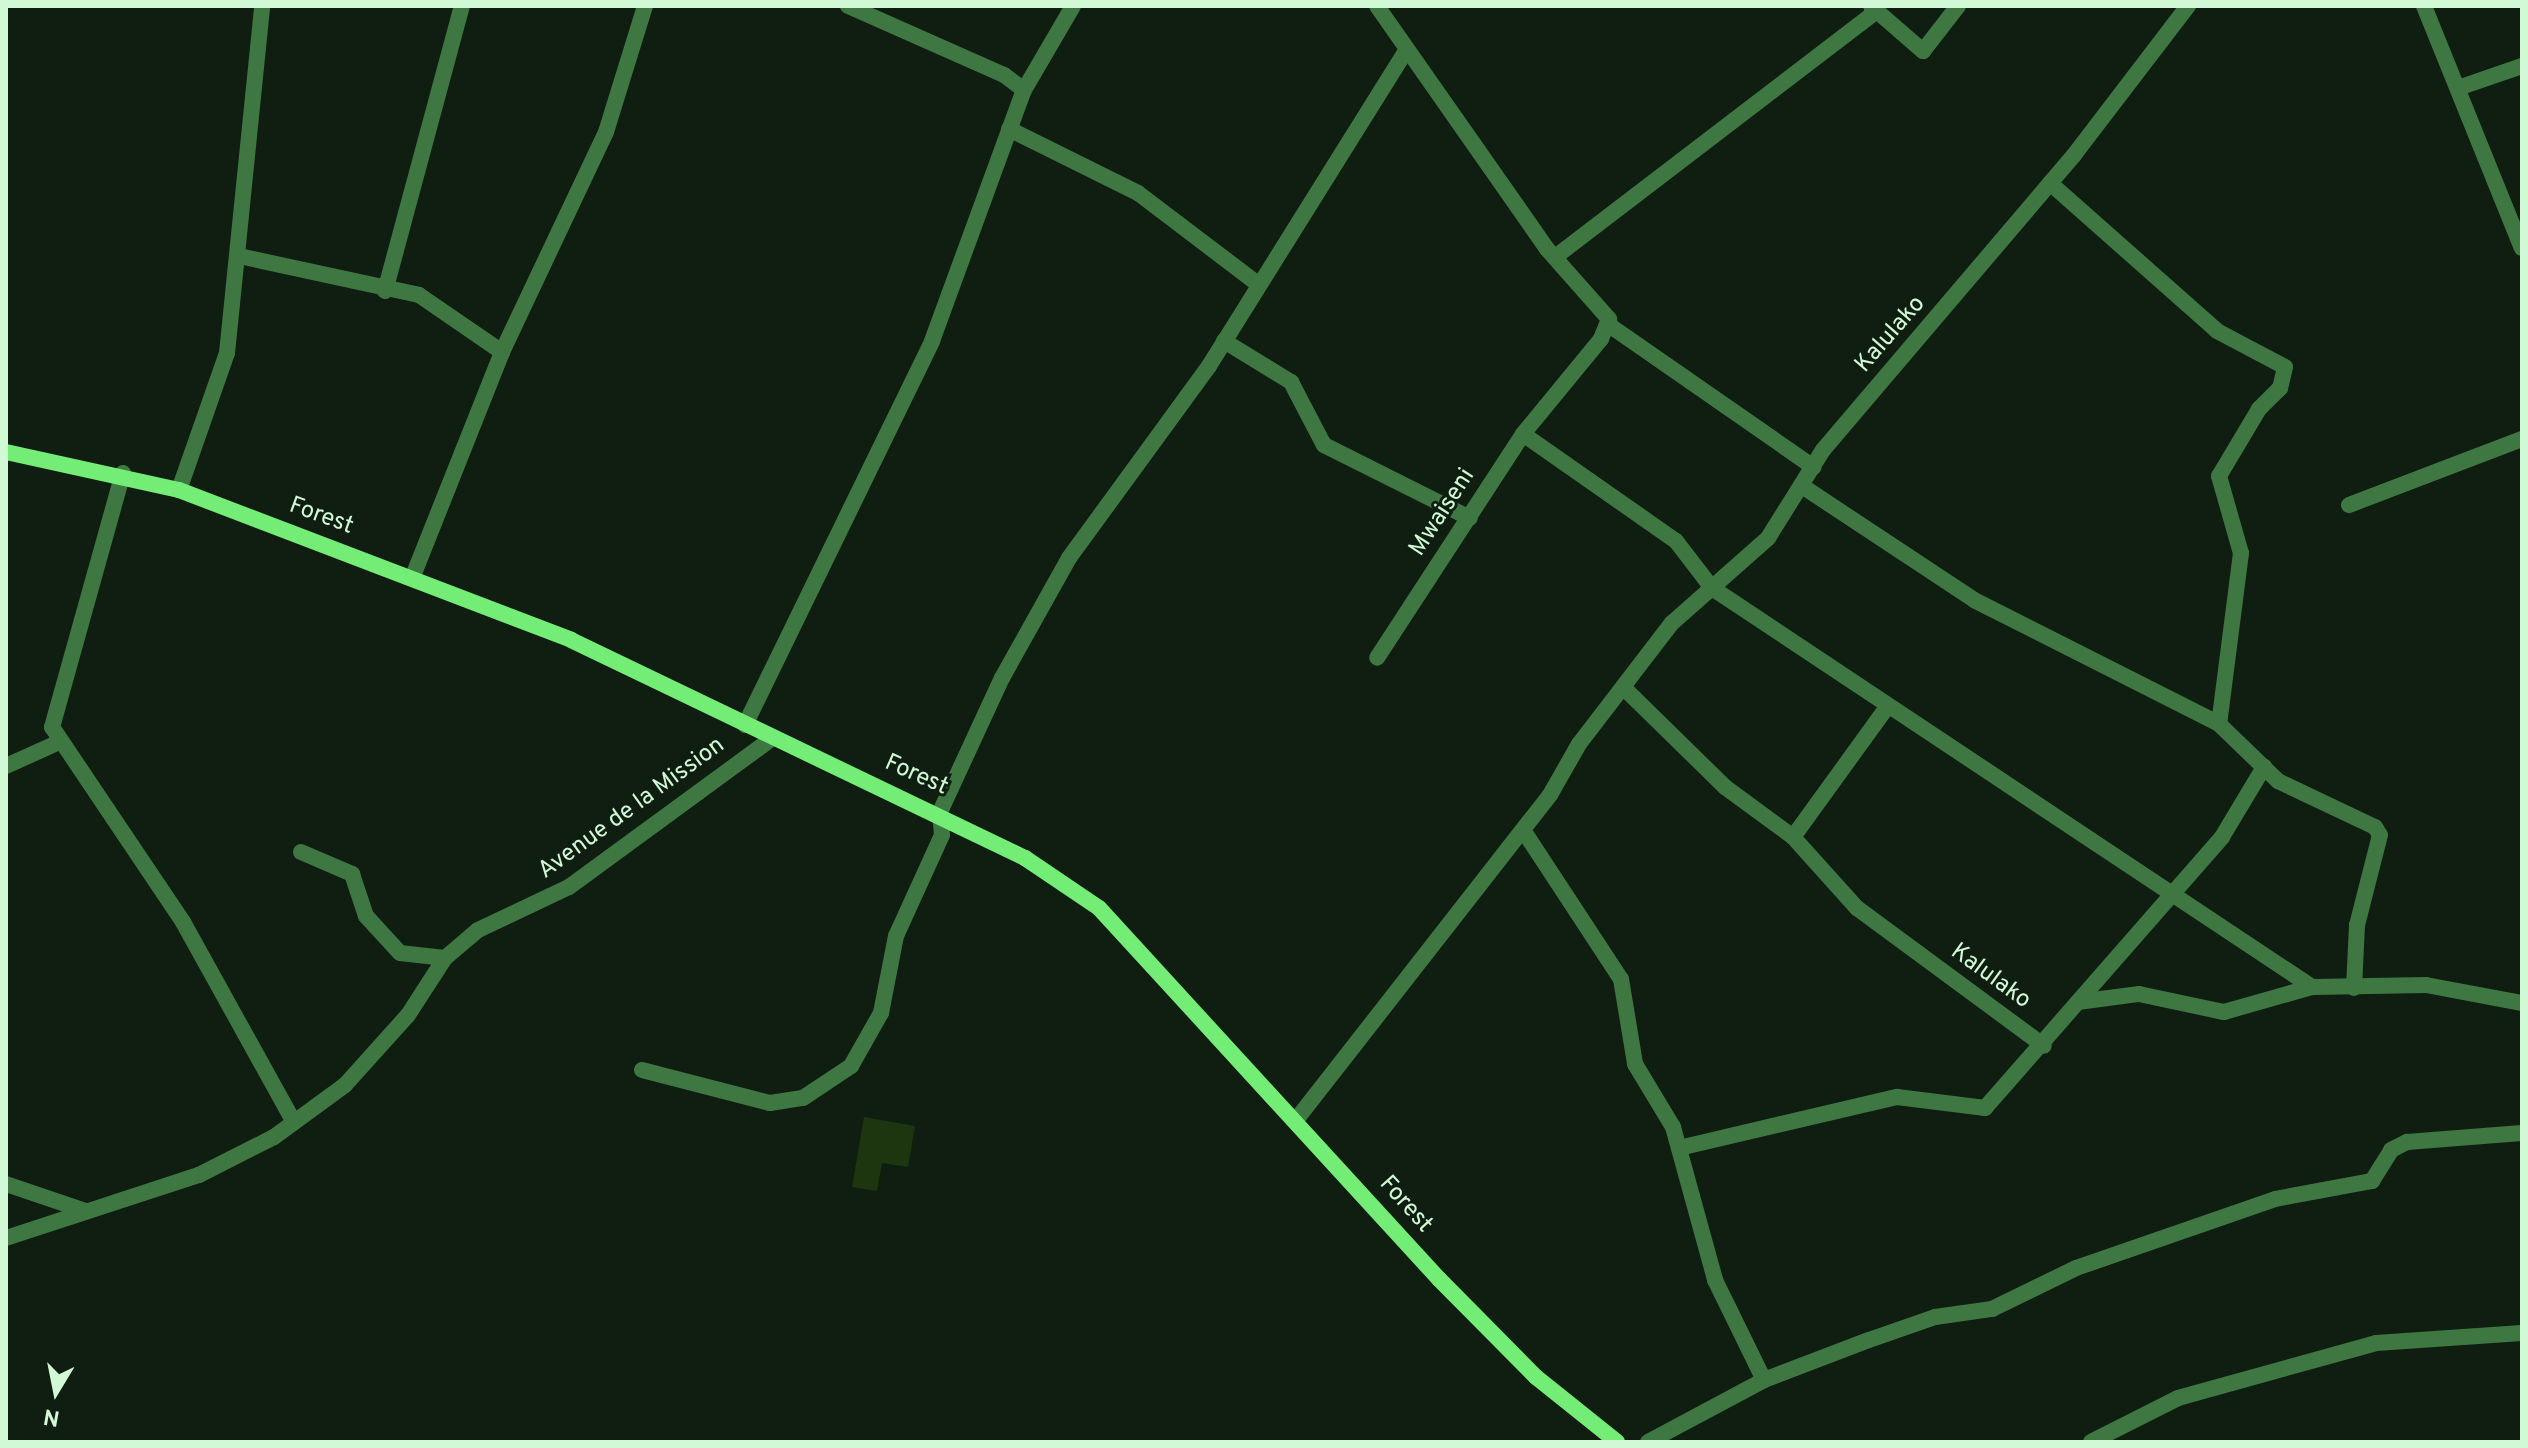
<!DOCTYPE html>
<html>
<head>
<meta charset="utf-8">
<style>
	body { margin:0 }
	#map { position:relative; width:2528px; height:1448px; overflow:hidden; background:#0f1e11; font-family:Overpass,sans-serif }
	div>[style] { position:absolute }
	.water>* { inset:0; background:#1d360f }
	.street>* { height:16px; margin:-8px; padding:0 8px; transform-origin:8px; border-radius:8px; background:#3f7742 }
	.secondary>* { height:16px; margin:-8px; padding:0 8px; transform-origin:8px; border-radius:8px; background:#74ed77 }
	span { translate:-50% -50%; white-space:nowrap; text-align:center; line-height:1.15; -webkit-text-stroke:6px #0f1e11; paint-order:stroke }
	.street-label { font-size:24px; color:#d1f9d6 }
	.frame { position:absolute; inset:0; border:8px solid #d1f9d6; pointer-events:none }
	.north { position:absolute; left:16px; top:1352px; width:80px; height:80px; -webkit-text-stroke:6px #0f1e11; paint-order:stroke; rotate:190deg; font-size:22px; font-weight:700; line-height:32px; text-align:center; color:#d1f9d6 }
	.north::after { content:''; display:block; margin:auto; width:28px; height:36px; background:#d1f9d6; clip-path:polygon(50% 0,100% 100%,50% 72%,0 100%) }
</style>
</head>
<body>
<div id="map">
	<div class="water">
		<div style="clip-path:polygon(864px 1117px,915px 1126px,908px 1167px,882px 1163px,877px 1191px,852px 1187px)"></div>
	</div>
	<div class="street">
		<div style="left:1377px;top:6px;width:297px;rotate:55deg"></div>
		<div style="left:1547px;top:249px;width:94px;rotate:48.5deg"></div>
		<div style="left:1609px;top:319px;width:22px;rotate:112deg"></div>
		<div style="left:1601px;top:339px;width:123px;rotate:129.4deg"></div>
		<div style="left:1523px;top:434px;width:267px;rotate:123.1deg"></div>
		<div style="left:1871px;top:6px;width:69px;rotate:40.9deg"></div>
		<div style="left:1923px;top:51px;width:57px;rotate:-52.1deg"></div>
		<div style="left:2424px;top:6px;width:261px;rotate:68deg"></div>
		<div style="left:2458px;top:88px;width:68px;rotate:-19deg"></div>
		<div style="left:1024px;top:90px;width:97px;rotate:-59.7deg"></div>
		<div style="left:1009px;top:129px;width:144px;rotate:26.4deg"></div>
		<div style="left:1138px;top:193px;width:151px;rotate:37.2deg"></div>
		<div style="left:2050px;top:183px;width:223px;rotate:41.5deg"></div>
		<div style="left:2217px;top:331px;width:77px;rotate:27.9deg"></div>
		<div style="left:2285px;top:367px;width:22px;rotate:103deg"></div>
		<div style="left:2280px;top:388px;width:30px;rotate:135deg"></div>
		<div style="left:2259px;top:409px;width:78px;rotate:120.8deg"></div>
		<div style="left:2219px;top:476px;width:80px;rotate:74.1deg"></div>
		<div style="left:2241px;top:553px;width:172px;rotate:97.3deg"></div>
		<div style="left:239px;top:256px;width:184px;rotate:12.2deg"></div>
		<div style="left:419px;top:295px;width:101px;rotate:34.5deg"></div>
		<div style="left:1555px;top:257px;width:402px;rotate:-37.4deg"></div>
		<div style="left:385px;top:291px;width:295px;rotate:-74.9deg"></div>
		<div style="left:1609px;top:325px;width:249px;rotate:34.8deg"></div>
		<div style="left:1224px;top:341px;width:79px;rotate:31.5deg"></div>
		<div style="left:1291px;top:382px;width:71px;rotate:62.4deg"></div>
		<div style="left:1324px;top:445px;width:163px;rotate:26.6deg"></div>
		<div style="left:1523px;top:434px;width:187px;rotate:35deg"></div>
		<div style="left:1676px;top:541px;width:59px;rotate:52.5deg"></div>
		<div style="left:1712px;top:588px;width:721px;rotate:33.62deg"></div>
		<div style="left:123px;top:473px;width:264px;rotate:105.6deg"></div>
		<div style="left:52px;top:727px;width:235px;rotate:56.1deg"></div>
		<div style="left:183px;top:922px;width:229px;rotate:61deg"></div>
		<div style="left:1802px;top:486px;width:206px;rotate:33.5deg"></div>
		<div style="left:1974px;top:600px;width:275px;rotate:26.8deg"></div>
		<div style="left:2219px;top:724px;width:82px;rotate:44deg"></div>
		<div style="left:2278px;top:781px;width:107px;rotate:25.4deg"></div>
		<div style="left:2375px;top:827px;width:9px;rotate:58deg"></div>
		<div style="left:2380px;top:835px;width:93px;rotate:104.3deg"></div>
		<div style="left:2357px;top:925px;width:63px;rotate:92.7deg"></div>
		<div style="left:179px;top:490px;width:145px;rotate:-70.7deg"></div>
		<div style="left:227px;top:353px;width:349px;rotate:-84.2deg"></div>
		<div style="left:2349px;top:505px;width:185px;rotate:-20.9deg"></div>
		<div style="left:413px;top:576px;width:241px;rotate:-68.3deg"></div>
		<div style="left:502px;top:352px;width:243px;rotate:-64.7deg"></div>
		<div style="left:606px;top:132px;width:132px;rotate:-72.8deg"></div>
		<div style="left:1626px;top:690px;width:139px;rotate:44.4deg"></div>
		<div style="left:1725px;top:787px;width:84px;rotate:36.3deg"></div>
		<div style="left:1793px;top:837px;width:96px;rotate:48deg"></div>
		<div style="left:1857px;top:908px;width:232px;rotate:36.4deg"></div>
		<div style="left:745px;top:725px;width:427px;rotate:-64deg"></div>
		<div style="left:932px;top:341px;width:267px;rotate:-69.9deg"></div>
		<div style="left:1024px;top:90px;width:25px;rotate:-143deg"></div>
		<div style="left:1004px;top:75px;width:171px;rotate:-156.1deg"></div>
		<div style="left:6px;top:766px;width:56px;rotate:-24.3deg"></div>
		<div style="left:1523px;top:830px;width:178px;rotate:56.7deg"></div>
		<div style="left:1621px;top:979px;width:86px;rotate:80.6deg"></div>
		<div style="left:1635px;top:1064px;width:74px;rotate:58.9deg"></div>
		<div style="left:1673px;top:1127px;width:159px;rotate:74.6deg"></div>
		<div style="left:1715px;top:1280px;width:111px;rotate:63.9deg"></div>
		<div style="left:1793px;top:837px;width:162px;rotate:-54.1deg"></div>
		<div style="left:301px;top:852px;width:56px;rotate:23.3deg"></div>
		<div style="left:352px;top:874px;width:44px;rotate:71.6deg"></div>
		<div style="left:366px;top:916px;width:50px;rotate:47.4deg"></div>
		<div style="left:400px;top:953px;width:45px;rotate:6.3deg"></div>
		<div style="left:2078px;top:1002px;width:62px;rotate:-7.5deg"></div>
		<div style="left:2139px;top:994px;width:87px;rotate:12deg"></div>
		<div style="left:2224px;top:1012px;width:91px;rotate:-15.9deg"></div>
		<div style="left:2312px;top:987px;width:114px;rotate:-1deg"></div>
		<div style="left:2426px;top:985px;width:98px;rotate:10.6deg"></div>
		<div style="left:642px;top:1070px;width:132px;rotate:14.5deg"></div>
		<div style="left:770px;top:1103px;width:33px;rotate:-9deg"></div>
		<div style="left:803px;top:1098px;width:58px;rotate:-33.7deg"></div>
		<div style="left:851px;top:1066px;width:61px;rotate:-60.5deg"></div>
		<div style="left:881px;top:1013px;width:78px;rotate:-79deg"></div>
		<div style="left:896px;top:936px;width:111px;rotate:-65.5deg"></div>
		<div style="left:942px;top:835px;width:23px;rotate:-95deg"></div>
		<div style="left:940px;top:812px;width:148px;rotate:-65.2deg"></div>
		<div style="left:1002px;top:678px;width:137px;rotate:-60.8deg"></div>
		<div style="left:1069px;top:558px;width:238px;rotate:-53.9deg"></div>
		<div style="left:1209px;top:366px;width:372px;rotate:-58deg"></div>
		<div style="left:1296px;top:1120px;width:412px;rotate:-52deg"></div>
		<div style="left:1550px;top:795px;width:59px;rotate:-60.4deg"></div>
		<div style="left:1579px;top:744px;width:153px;rotate:-52.5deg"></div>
		<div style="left:1672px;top:623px;width:128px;rotate:-41.5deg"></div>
		<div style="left:1768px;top:538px;width:104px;rotate:-58deg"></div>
		<div style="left:1823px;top:450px;width:387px;rotate:-49.6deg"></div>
		<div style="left:2074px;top:155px;width:188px;rotate:-52.6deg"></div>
		<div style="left:1679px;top:1148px;width:224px;rotate:-13.2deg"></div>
		<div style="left:1897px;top:1097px;width:89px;rotate:7.1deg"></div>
		<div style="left:1985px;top:1108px;width:360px;rotate:-48.8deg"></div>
		<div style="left:2222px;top:837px;width:82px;rotate:-59deg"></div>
		<div style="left:6px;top:1184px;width:81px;rotate:18.7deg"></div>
		<div style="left:6px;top:1238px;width:203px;rotate:-18.1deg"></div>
		<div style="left:199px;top:1175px;width:84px;rotate:-26.9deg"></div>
		<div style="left:274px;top:1137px;width:88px;rotate:-36.2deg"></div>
		<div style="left:345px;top:1085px;width:94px;rotate:-48deg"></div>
		<div style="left:408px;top:1015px;width:68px;rotate:-57deg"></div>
		<div style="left:445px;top:958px;width:43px;rotate:-40.3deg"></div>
		<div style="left:478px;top:930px;width:101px;rotate:-25.3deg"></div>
		<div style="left:569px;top:887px;width:250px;rotate:-36.2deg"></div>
		<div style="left:1648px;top:1442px;width:132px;rotate:-28.1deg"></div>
		<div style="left:1764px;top:1380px;width:112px;rotate:-20.9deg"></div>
		<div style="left:1869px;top:1340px;width:70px;rotate:-19.2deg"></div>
		<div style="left:1935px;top:1317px;width:58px;rotate:-8deg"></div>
		<div style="left:1992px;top:1309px;width:93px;rotate:-26deg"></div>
		<div style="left:2076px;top:1268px;width:211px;rotate:-19.1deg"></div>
		<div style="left:2275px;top:1199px;width:99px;rotate:-10.5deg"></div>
		<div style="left:2372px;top:1181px;width:36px;rotate:-58deg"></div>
		<div style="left:2391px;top:1150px;width:18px;rotate:-27deg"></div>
		<div style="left:2407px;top:1142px;width:115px;rotate:-4.5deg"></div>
		<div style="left:2091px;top:1442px;width:97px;rotate:-26.8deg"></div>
		<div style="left:2178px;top:1398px;width:205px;rotate:-15.5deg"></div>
		<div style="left:2376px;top:1343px;width:146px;rotate:-3.9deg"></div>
	</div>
	<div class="secondary">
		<div style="left:6px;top:452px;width:177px;rotate:12.4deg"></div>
		<div style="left:179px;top:490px;width:420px;rotate:20.9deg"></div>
		<div style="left:571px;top:640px;width:504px;rotate:25.65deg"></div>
		<div style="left:1025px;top:858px;width:89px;rotate:34deg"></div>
		<div style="left:1099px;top:908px;width:503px;rotate:47.5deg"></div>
		<div style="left:1439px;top:1279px;width:138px;rotate:45.3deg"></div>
		<div style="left:1536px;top:1377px;width:104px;rotate:38.7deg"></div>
	</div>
	<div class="street-label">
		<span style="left:1891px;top:335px;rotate:-49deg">Kalulako</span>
		<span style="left:1443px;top:513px;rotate:-57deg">Mwaiseni</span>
		<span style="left:321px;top:517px;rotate:20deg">Forest</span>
		<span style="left:916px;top:776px;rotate:24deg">Forest</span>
		<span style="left:632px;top:809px;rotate:-36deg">Avenue de la Mission</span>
		<span style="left:1990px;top:977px;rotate:36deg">Kalulako</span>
		<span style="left:1405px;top:1205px;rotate:48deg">Forest</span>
	</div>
	<div class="frame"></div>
	<div class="north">N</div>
</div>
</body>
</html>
